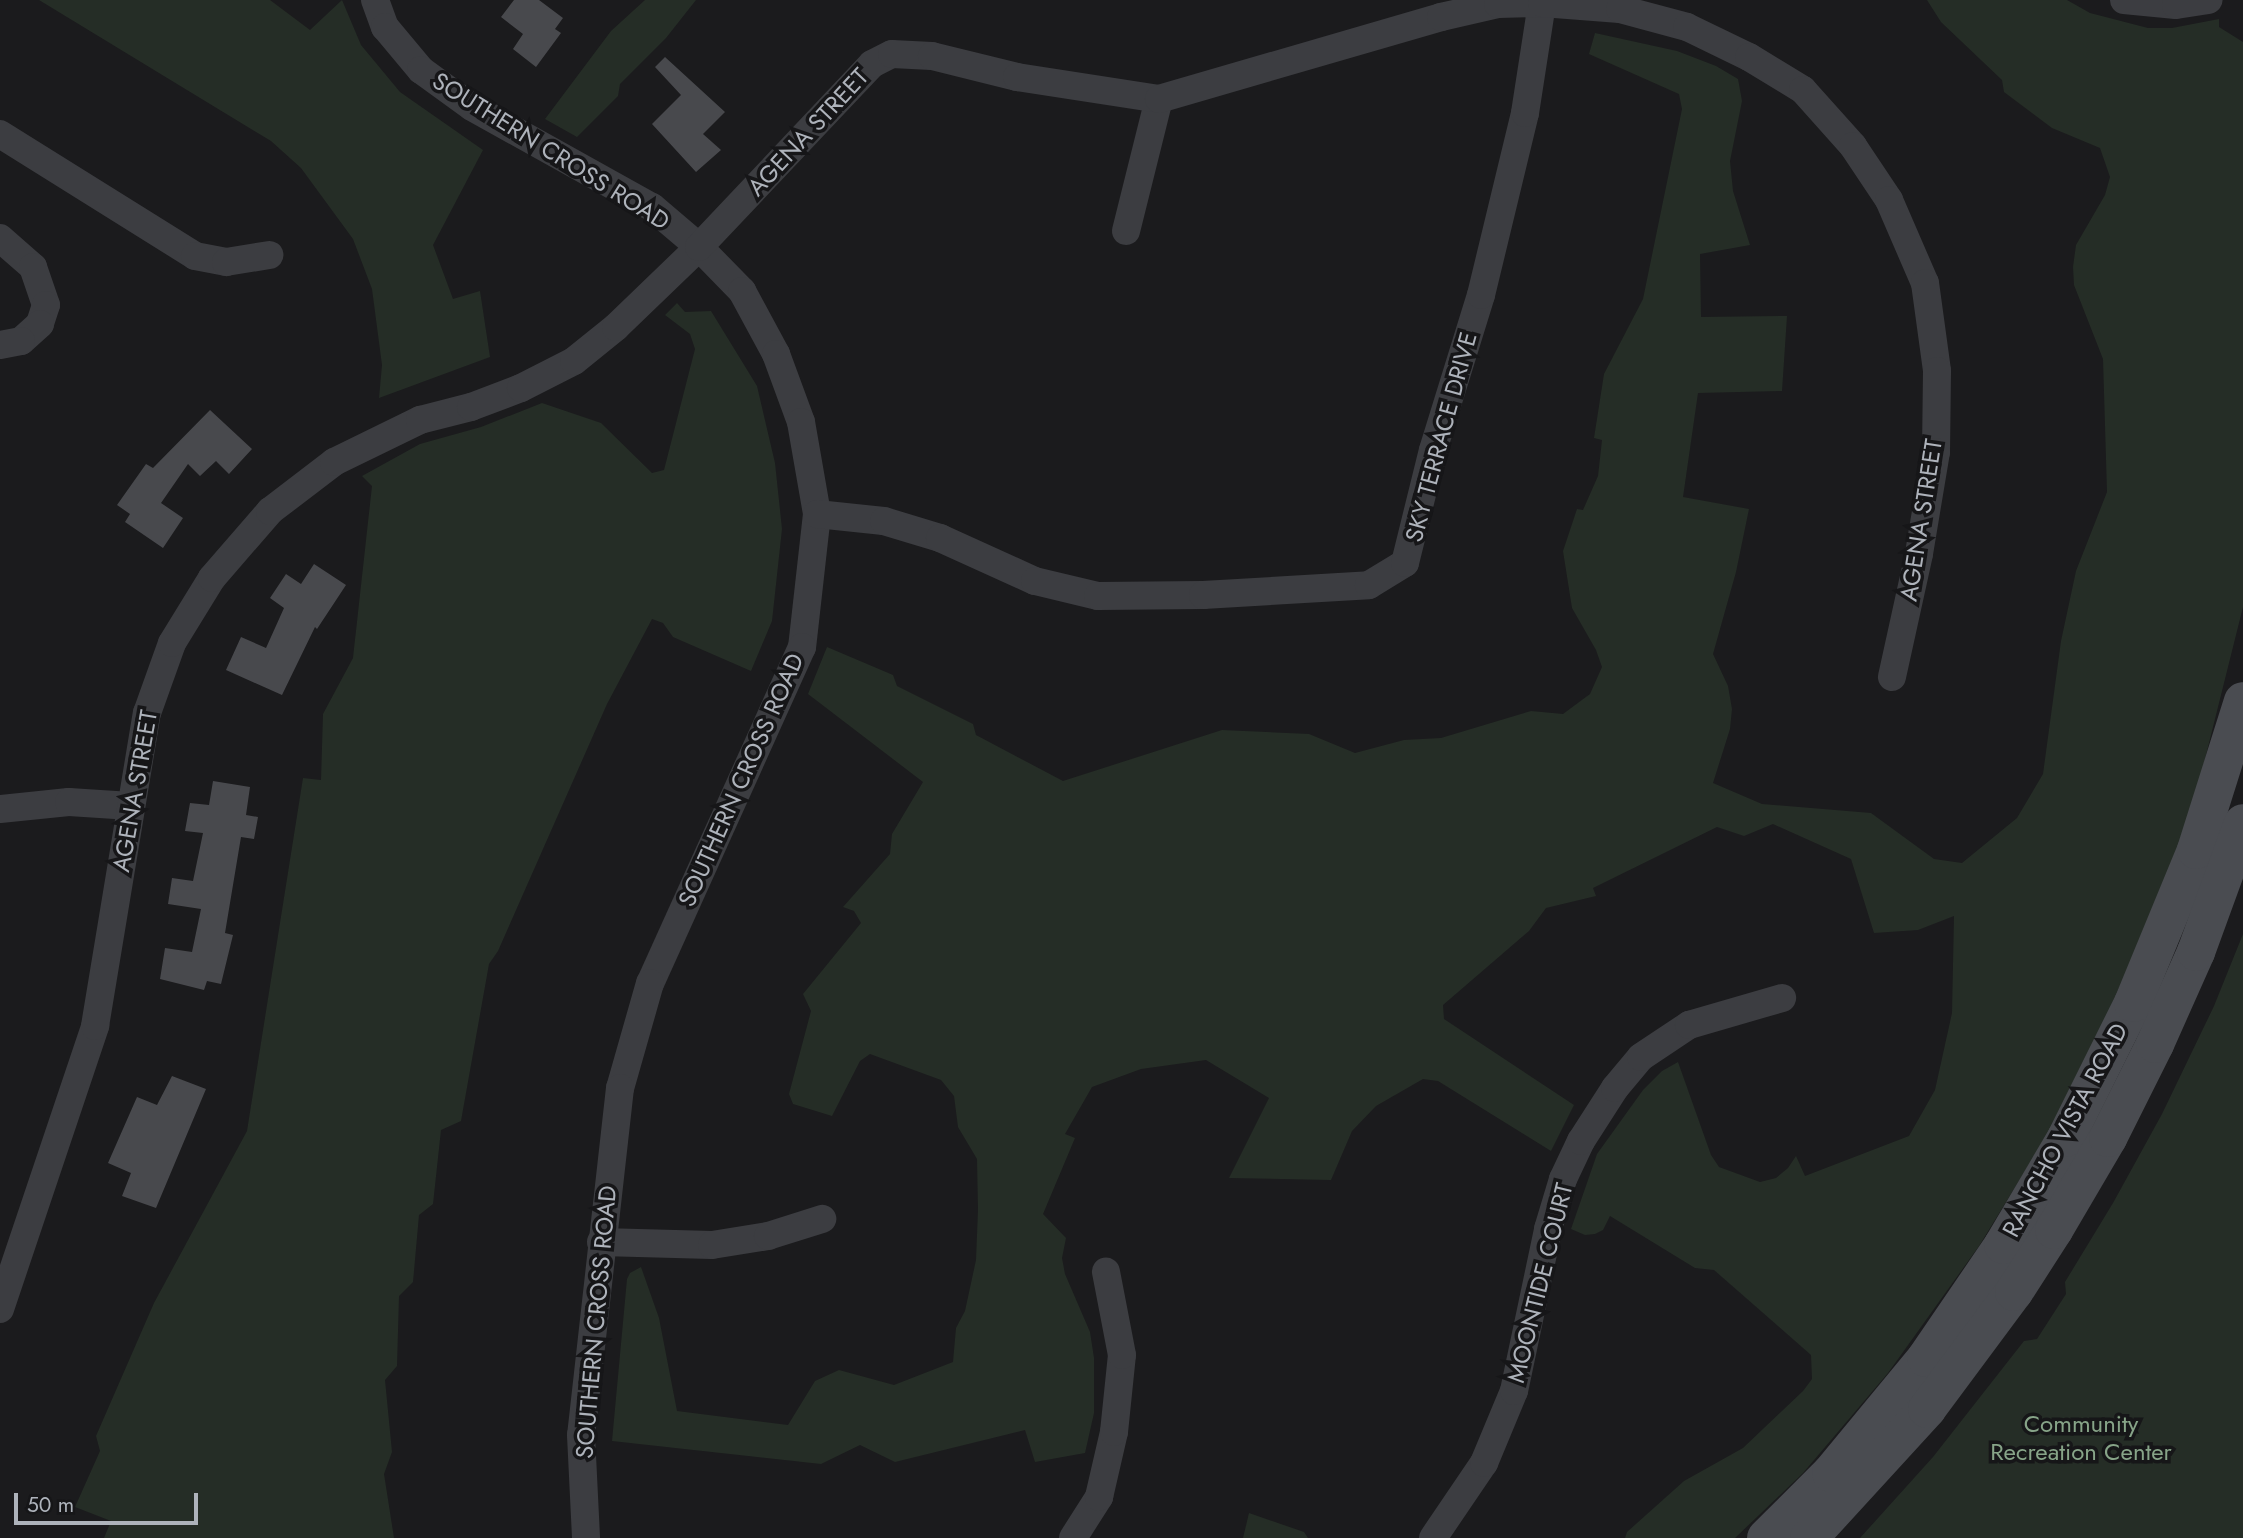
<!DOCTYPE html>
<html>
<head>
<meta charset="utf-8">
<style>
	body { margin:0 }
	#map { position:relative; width:2243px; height:1538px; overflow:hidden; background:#1b1b1d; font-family:Jost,sans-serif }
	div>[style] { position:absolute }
	.green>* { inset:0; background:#252d26 }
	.building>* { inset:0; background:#48494d }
	.minor>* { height:28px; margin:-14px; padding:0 14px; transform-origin:14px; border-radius:14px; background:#3c3d41 }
	.secondary>* { height:38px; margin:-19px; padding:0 19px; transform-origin:19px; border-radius:19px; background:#4a4c51 }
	span { translate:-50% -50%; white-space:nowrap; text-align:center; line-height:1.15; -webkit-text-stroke:7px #161618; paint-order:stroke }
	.street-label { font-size:24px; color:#aeb3bb }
	.park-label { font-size:24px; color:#87a488 }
	.scale { position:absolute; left:14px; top:1493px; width:184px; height:32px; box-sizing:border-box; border:4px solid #aeb3bb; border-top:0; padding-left:9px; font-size:21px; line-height:24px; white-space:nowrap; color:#aeb3bb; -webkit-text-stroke:5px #161618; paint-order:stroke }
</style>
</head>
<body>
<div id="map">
	<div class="green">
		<div style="clip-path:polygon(39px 0,270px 0,310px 30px,342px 0,361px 45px,400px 92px,483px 150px,433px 245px,453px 299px,480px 291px,490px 357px,379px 398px,382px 365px,372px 289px,353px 239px,301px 168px,271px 141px)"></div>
		<div style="clip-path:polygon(645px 0,696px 0,666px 38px,620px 84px,618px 96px,577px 137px,545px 119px,611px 31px)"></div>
		<div style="clip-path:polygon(1927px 0,2067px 0,2090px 13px,2148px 28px,2172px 28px,2219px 19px,2219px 27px,2243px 42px,2243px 607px,2197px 791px,2163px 890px,2069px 1099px,1979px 1246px,1888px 1373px,1803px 1473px,1735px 1538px,1625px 1538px,1627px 1532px,1684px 1481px,1743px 1448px,1803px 1391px,1812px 1379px,1811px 1355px,1714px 1270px,1695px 1268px,1610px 1216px,1603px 1230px,1595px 1234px,1585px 1235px,1571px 1229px,1597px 1154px,1643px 1090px,1662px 1071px,1678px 1062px,1711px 1155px,1719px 1167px,1760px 1182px,1776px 1178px,1788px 1168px,1796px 1156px,1805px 1176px,1909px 1136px,1935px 1090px,1952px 1013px,1954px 916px,1918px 930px,1874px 933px,1851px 859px,1773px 824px,1744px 836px,1717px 827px,1593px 888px,1596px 896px,1546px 908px,1529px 931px,1443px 1005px,1444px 1019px,1574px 1105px,1551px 1151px,1438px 1081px,1423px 1079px,1376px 1106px,1352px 1131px,1331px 1180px,1229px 1178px,1269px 1098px,1206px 1060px,1141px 1069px,1092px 1087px,1065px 1134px,1075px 1138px,1043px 1214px,1066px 1238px,1062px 1258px,1065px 1274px,1090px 1332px,1094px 1358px,1094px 1413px,1085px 1453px,1035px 1462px,1025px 1430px,895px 1462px,860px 1445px,821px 1464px,612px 1441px,627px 1279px,630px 1273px,641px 1267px,659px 1318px,677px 1411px,788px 1425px,815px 1381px,839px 1370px,894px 1385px,953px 1362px,956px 1328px,965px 1311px,976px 1260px,978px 1210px,977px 1159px,958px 1127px,954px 1096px,941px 1080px,870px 1054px,860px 1061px,832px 1116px,793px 1104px,789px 1094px,811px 1011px,803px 994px,861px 923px,854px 911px,843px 907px,890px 854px,892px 834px,923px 782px,808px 694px,827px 647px,893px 675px,897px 686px,973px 724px,976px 735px,1063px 781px,1222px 730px,1309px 734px,1355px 753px,1404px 740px,1441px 738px,1531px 711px,1563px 714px,1590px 694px,1602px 667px,1596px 650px,1572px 608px,1563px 551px,1577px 509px,1583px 510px,1598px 476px,1602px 440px,1594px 438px,1604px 374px,1643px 299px,1682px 109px,1679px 94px,1589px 54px,1595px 33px,1677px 51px,1716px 66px,1738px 79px,1742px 101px,1730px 161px,1733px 191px,1750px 245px,1700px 254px,1701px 317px,1787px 316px,1782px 391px,1698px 393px,1683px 497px,1749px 509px,1736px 572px,1713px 654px,1728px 686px,1732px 709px,1730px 729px,1713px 783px,1762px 804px,1871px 813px,1934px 859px,1962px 863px,2017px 818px,2043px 774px,2061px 641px,2076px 571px,2107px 492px,2103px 359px,2074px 285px,2073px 267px,2076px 245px,2105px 195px,2110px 177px,2100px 148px,2052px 128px,2004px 92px,2002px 80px,1941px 22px)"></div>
		<div style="clip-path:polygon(677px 303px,685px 312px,711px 311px,757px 386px,775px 463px,782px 529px,772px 621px,751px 671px,673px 637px,663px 623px,652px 619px,607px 704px,498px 951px,489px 964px,461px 1121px,441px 1130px,433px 1204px,419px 1215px,413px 1282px,399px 1296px,397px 1366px,385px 1380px,392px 1452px,384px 1474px,394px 1538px,104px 1538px,111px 1521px,75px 1507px,100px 1451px,96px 1436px,154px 1303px,247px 1131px,303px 778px,321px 780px,323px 714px,353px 658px,372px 486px,362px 476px,420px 444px,481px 427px,542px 403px,601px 423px,652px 473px,664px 470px,695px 349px,690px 334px,665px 315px)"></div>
		<div style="clip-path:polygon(2243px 934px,2243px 1538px,1860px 1538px,1933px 1457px,2024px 1341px,2037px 1339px,2066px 1294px,2065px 1282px,2113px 1203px,2162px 1114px,2214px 1006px)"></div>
		<div style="clip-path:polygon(1249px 1513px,1304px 1532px,1308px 1538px,1243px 1538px)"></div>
	</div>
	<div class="building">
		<div style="clip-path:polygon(514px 0,539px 0,563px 18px,555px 29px,561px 33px,536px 67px,513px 49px,523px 34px,501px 17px)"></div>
		<div style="clip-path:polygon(665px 57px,725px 112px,703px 134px,721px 150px,696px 172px,652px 124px,681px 95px,655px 67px)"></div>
		<div style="clip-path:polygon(210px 410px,252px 449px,229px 474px,216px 461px,200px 476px,188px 464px,161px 503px,183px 518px,163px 548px,125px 522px,130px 514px,117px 505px,146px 464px,153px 468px)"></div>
		<div style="clip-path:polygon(314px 564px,346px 585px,317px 629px,315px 627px,282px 695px,226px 670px,241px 637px,266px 648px,284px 608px,270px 598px,286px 574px,301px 584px)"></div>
		<div style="clip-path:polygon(213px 781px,250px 787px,246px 815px,258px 817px,254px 839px,241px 837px,225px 933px,233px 935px,221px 984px,207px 981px,204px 990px,160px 979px,165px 948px,192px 952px,201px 909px,168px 904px,172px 878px,193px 881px,203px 833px,185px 831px,190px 803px,209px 805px)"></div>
		<div style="clip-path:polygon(172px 1076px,206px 1089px,156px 1208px,122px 1196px,131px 1173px,108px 1163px,137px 1097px,157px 1105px)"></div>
	</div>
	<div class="minor">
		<div style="left:375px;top:0;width:29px;rotate:70deg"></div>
		<div style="left:385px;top:27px;width:56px;rotate:50.1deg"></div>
		<div style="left:421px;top:70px;width:63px;rotate:36deg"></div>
		<div style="left:472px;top:107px;width:206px;rotate:29.1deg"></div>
		<div style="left:652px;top:207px;width:62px;rotate:40.4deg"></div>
		<div style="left:699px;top:247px;width:62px;rotate:45.7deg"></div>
		<div style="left:742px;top:291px;width:72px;rotate:61.6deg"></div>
		<div style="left:776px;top:354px;width:72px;rotate:69.8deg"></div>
		<div style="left:801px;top:422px;width:93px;rotate:80.1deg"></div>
		<div style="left:817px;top:514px;width:134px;rotate:96.4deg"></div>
		<div style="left:802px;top:647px;width:369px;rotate:114.3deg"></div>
		<div style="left:650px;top:983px;width:109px;rotate:105.9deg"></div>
		<div style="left:620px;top:1088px;width:349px;rotate:96.4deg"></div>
		<div style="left:581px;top:1435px;width:103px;rotate:87.2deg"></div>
		<div style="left:2124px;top:0;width:52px;rotate:5.5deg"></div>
		<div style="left:2176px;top:5px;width:33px;rotate:-9deg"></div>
		<div style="left:0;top:134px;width:230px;rotate:32deg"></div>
		<div style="left:195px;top:256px;width:32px;rotate:11deg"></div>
		<div style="left:226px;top:262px;width:44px;rotate:-9.2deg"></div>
		<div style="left:1126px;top:231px;width:136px;rotate:-76deg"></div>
		<div style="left:0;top:238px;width:44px;rotate:41.3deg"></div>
		<div style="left:33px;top:267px;width:40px;rotate:71.1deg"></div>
		<div style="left:46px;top:305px;width:20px;rotate:108deg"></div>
		<div style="left:40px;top:324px;width:25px;rotate:138deg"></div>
		<div style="left:21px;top:341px;width:21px;rotate:169deg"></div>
		<div style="left:817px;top:514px;width:67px;rotate:6deg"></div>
		<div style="left:884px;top:521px;width:59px;rotate:16.9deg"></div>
		<div style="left:940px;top:538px;width:104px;rotate:24.4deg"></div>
		<div style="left:1035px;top:581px;width:65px;rotate:13.4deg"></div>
		<div style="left:1098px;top:596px;width:105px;rotate:-0.5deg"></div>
		<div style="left:1203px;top:595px;width:166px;rotate:-3.4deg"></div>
		<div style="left:1369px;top:585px;width:42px;rotate:-31.4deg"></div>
		<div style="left:1405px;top:563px;width:116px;rotate:-76.1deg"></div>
		<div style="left:1433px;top:450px;width:162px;rotate:-72.8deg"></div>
		<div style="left:1481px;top:295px;width:187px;rotate:-76.4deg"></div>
		<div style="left:1525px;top:113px;width:111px;rotate:-81.2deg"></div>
		<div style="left:0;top:809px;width:69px;rotate:-5.8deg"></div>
		<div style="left:69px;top:802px;width:62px;rotate:3.7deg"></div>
		<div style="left:601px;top:1242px;width:111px;rotate:1.5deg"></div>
		<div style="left:712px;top:1245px;width:57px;rotate:-9.1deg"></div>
		<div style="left:768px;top:1236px;width:57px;rotate:-17.5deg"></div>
		<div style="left:0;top:1309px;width:299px;rotate:-71.4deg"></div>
		<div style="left:95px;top:1026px;width:317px;rotate:-80.6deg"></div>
		<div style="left:147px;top:713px;width:74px;rotate:-70.3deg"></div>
		<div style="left:172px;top:643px;width:76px;rotate:-58.4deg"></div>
		<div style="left:212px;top:578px;width:89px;rotate:-49.1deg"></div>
		<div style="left:270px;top:511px;width:81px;rotate:-37.4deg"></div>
		<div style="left:334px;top:462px;width:96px;rotate:-26deg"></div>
		<div style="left:420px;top:420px;width:53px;rotate:-14.3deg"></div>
		<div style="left:471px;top:407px;width:53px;rotate:-20.8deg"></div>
		<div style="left:521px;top:388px;width:59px;rotate:-27deg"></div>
		<div style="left:574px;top:361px;width:54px;rotate:-39deg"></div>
		<div style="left:616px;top:327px;width:115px;rotate:-43.9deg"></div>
		<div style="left:699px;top:247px;width:252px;rotate:-46.6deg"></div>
		<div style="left:872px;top:64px;width:22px;rotate:-27deg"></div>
		<div style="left:892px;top:54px;width:40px;rotate:2.9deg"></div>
		<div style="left:932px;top:56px;width:88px;rotate:13.9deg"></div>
		<div style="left:1017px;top:77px;width:144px;rotate:8.8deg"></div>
		<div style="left:1159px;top:99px;width:294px;rotate:-16.2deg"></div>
		<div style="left:1441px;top:17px;width:58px;rotate:-12.8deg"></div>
		<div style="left:1498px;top:4px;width:44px;rotate:-1.3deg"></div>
		<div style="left:1542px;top:3px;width:78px;rotate:4.4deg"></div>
		<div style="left:1620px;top:9px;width:69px;rotate:15deg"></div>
		<div style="left:1687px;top:27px;width:69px;rotate:25.8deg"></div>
		<div style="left:1749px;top:57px;width:63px;rotate:31.4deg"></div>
		<div style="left:1803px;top:90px;width:75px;rotate:48.2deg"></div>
		<div style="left:1853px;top:146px;width:65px;rotate:56.3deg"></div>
		<div style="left:1889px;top:200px;width:90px;rotate:66.6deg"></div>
		<div style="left:1925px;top:283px;width:89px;rotate:82.2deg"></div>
		<div style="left:1937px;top:371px;width:81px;rotate:90.7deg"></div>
		<div style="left:1936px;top:452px;width:103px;rotate:99.5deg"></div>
		<div style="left:1919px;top:554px;width:126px;rotate:102.4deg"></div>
		<div style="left:1073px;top:1538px;width:49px;rotate:-57.6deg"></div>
		<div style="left:1099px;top:1497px;width:67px;rotate:-77deg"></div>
		<div style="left:1114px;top:1432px;width:77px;rotate:-84.1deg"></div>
		<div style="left:1122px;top:1355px;width:85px;rotate:-100.9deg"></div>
		<div style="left:1433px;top:1538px;width:91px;rotate:-55.8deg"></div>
		<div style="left:1484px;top:1463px;width:78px;rotate:-67.4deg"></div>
		<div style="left:1514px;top:1391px;width:166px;rotate:-78.1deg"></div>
		<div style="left:1548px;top:1229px;width:52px;rotate:-73.3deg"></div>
		<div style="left:1563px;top:1179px;width:42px;rotate:-64.7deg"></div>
		<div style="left:1581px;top:1141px;width:63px;rotate:-57.3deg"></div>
		<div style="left:1615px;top:1088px;width:40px;rotate:-50deg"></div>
		<div style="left:1641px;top:1057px;width:58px;rotate:-33.7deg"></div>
		<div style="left:1689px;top:1025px;width:97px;rotate:-16.2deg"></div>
	</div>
	<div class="secondary">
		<div style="left:1766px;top:1538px;width:92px;rotate:-45deg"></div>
		<div style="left:1831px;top:1473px;width:149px;rotate:-50.4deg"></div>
		<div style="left:1926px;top:1358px;width:137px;rotate:-55.7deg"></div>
		<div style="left:2003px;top:1245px;width:124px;rotate:-59.5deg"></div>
		<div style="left:2066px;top:1138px;width:151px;rotate:-63.6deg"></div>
		<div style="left:2133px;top:1003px;width:165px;rotate:-67.6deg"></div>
		<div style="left:2196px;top:850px;width:156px;rotate:-72.5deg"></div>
		<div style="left:1809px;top:1538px;width:175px;rotate:-47.5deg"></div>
		<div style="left:1927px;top:1409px;width:146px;rotate:-53.4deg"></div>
		<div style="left:2014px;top:1292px;width:74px;rotate:-57.2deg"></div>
		<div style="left:2054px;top:1230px;width:107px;rotate:-59.6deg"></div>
		<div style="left:2108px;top:1138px;width:105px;rotate:-63.4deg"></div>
		<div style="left:2155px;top:1044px;width:101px;rotate:-66deg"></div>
		<div style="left:2196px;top:952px;width:137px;rotate:-70deg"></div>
	</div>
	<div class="street-label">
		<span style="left:808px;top:132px;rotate:-47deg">AGENA STREET</span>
		<span style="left:551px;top:151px;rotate:32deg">SOUTHERN CROSS ROAD</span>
		<span style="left:1441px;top:437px;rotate:-75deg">SKY TERRACE DRIVE</span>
		<span style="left:1921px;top:520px;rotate:-81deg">AGENA STREET</span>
		<span style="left:741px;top:780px;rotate:-66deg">SOUTHERN CROSS ROAD</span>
		<span style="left:135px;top:791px;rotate:-80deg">AGENA STREET</span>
		<span style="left:2065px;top:1130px;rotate:-62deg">RANCHO VISTA ROAD</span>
		<span style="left:1540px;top:1283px;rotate:-76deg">MOONTIDE COURT</span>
		<span style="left:596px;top:1322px;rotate:-85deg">SOUTHERN CROSS ROAD</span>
	</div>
	<div class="park-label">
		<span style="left:2081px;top:1438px">Community<br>Recreation Center</span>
	</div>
	<div class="scale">50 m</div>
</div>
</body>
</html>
